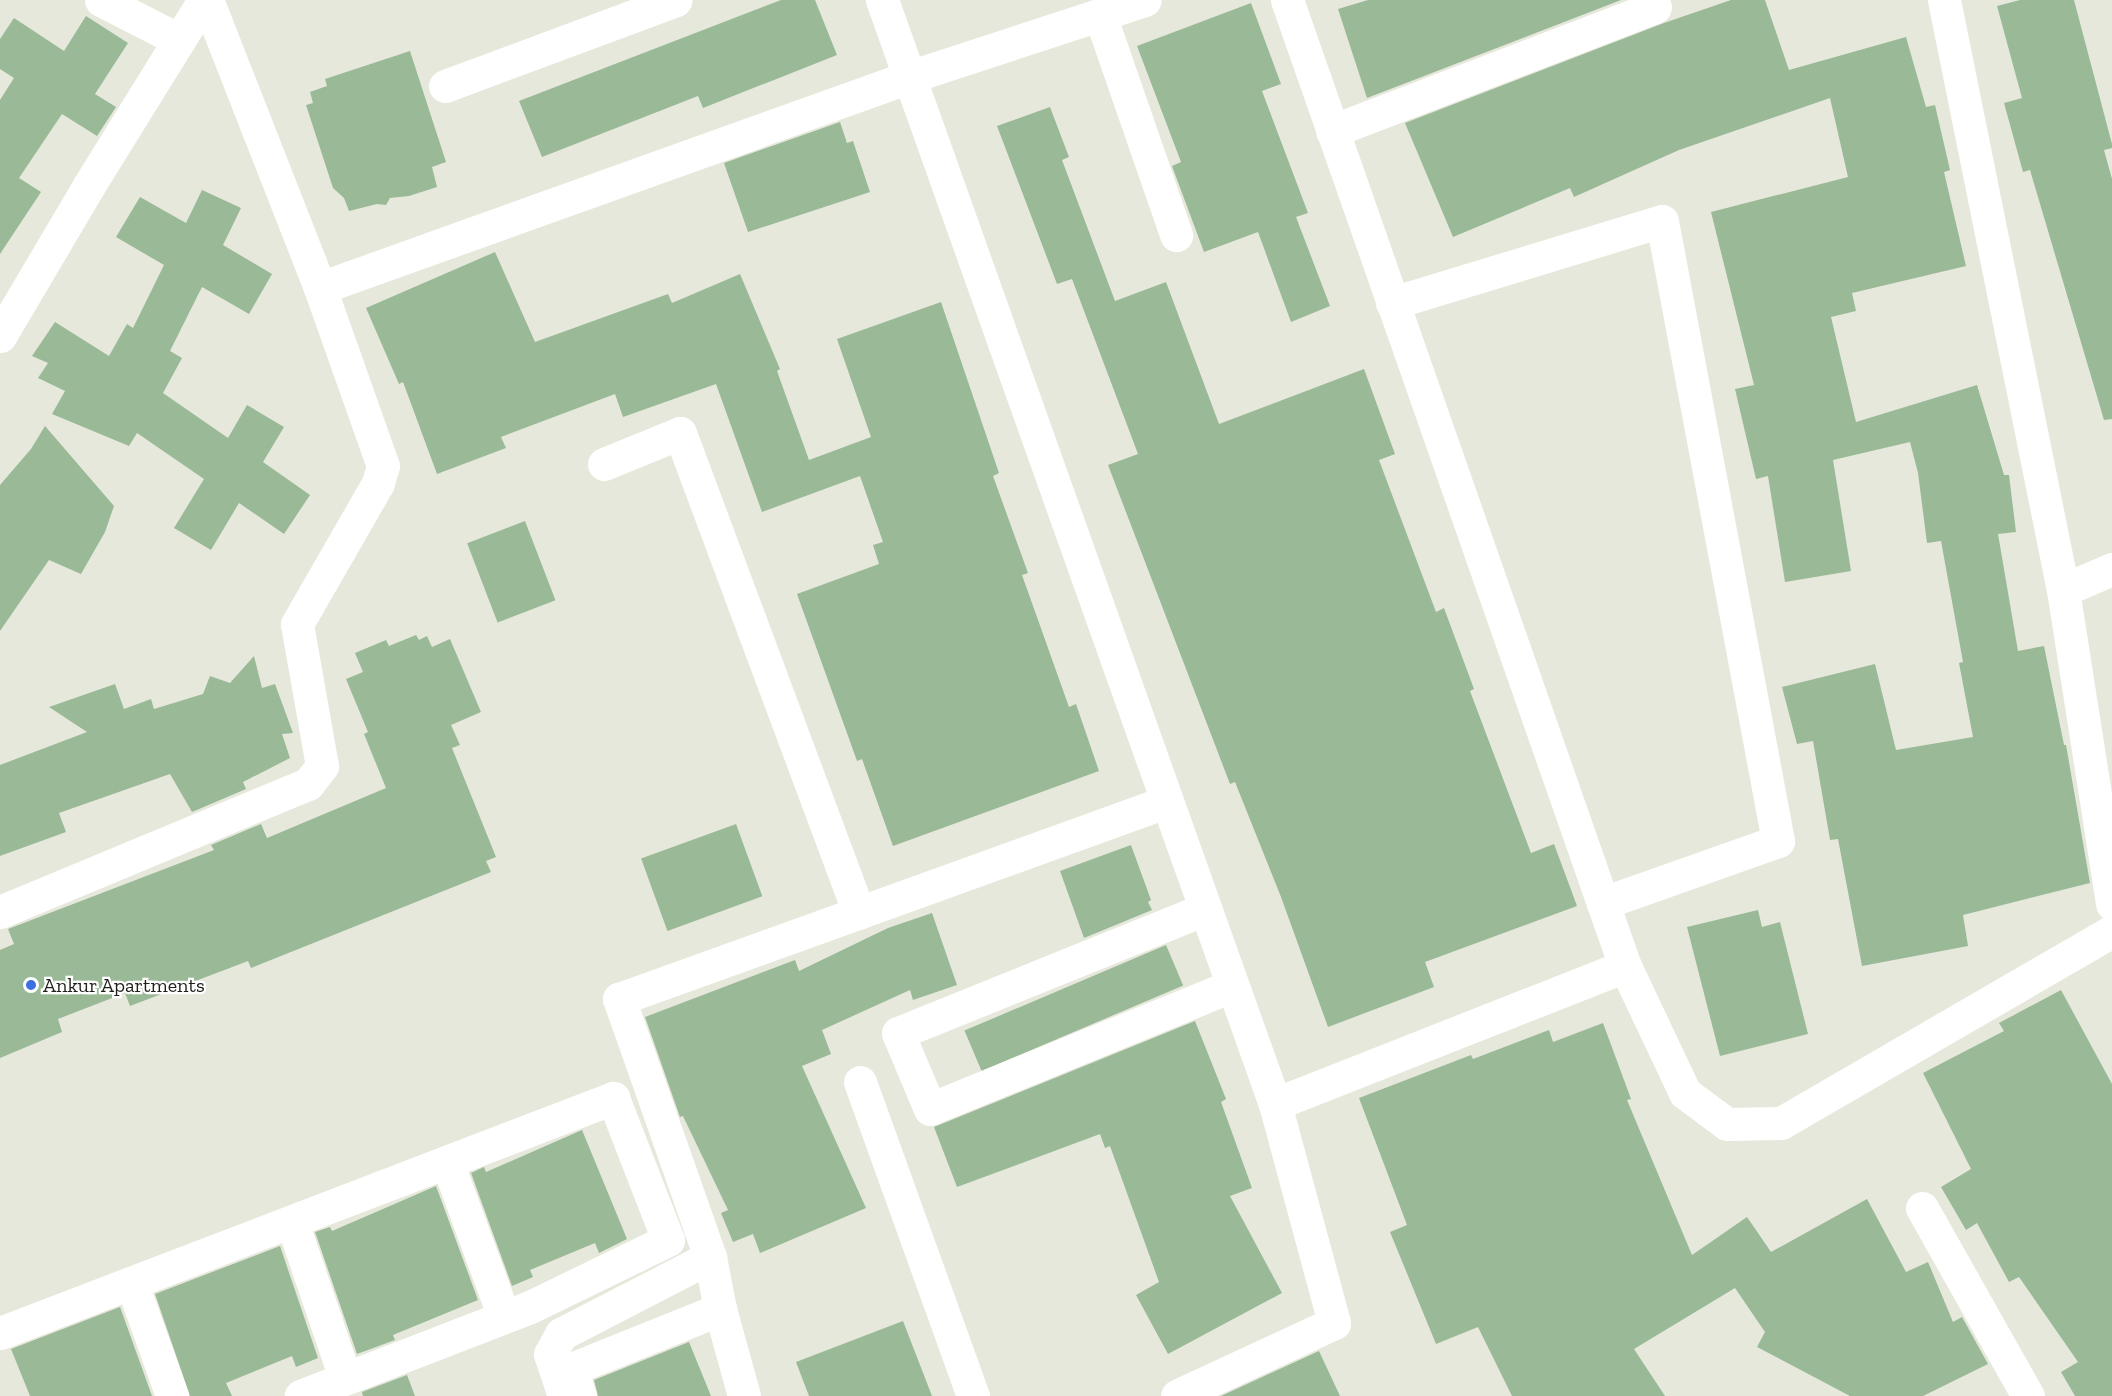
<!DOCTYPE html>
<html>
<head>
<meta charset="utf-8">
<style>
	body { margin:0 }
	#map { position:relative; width:2112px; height:1396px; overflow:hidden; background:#e6e8db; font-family:"Zilla Slab",serif }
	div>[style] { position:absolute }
	.building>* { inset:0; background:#9ab997; transform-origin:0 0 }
	.minor>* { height:33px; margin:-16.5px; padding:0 16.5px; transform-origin:16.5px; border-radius:16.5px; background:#fff }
	.dots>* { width:16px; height:16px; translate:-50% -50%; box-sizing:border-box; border:3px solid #fff; border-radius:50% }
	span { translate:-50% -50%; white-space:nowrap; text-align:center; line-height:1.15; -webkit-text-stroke:4.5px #fff; paint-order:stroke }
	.poi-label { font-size:20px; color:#1f1f1b }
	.left { translate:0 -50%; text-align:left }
</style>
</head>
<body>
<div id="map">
	<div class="building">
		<div style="clip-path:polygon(781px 0,815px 0,837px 55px,703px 108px,698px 96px,542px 157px,519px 101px)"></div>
		<div style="clip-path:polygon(1368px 0,1621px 0,1367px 98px,1338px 9px)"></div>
		<div style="clip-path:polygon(1731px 0,1765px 0,1789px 70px,1906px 37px,1926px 107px,1935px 105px,1950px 170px,1944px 172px,1966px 266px,1852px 293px,1856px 311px,1831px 317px,1856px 422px,1977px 385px,2004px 475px,2009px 475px,2016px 532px,1998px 534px,2018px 651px,2044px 646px,2064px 745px,2066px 745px,2090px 883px,1963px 915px,1968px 946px,1862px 966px,1838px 839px,1830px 840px,1813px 741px,1797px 744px,1782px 687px,1875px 664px,1896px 750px,1973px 737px,1959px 663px,1963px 662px,1941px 541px,1927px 543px,1918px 473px,1910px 442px,1833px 460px,1851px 571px,1785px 582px,1768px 476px,1756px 479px,1735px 389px,1754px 385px,1711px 212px,1848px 177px,1830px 98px,1679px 150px,1574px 197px,1570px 188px,1453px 237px,1405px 123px,1664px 23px)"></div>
		<div style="clip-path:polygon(2020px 0,2074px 0,2112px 144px,2112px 148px,2104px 150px,2112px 179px,2112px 419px,2104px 420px,2030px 170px,2023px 172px,2004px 103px,2022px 98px,1997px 6px)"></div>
		<div style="clip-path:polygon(1251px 3px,1281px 84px,1262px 91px,1308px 213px,1296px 217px,1330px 306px,1291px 322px,1258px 232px,1204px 252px,1172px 166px,1181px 162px,1137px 46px)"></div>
		<div style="clip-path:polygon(86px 16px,128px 43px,95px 94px,116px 107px,97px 136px,62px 114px,19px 178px,41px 192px,0 254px,0 100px,14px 78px,0 69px,0 39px,14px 18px,64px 51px)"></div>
		<div style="clip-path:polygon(410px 51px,446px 162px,432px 167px,437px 187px,409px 196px,390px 198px,386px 205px,377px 204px,349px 211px,344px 198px,333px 188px,306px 105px,313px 103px,310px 92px,327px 86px,325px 79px)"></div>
		<div style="clip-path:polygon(1050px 107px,1069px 157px,1062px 160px,1115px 301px,1166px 282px,1219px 424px,1364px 369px,1395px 454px,1379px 460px,1436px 612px,1444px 608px,1474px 689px,1470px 691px,1531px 853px,1554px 844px,1577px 906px,1425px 962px,1434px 987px,1328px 1027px,1281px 897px,1235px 782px,1230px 784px,1108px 465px,1138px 454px,1072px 279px,1057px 284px,997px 126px)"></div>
		<div style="clip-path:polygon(840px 122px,847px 143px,853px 141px,870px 192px,748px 232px,724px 163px)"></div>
		<div style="clip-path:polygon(202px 190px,241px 208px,223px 245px,272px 274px,249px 314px,202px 287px,170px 351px,182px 358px,163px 393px,228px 438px,247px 405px,284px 427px,263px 462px,310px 495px,284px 534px,239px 503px,211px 550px,174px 528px,204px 479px,137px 433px,129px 446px,52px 414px,65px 391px,38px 378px,48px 363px,32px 356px,55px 322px,109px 356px,127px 324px,133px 328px,164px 265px,116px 237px,140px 197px,186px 223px)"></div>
		<div style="clip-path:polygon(495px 252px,535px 342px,668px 294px,672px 303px,740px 274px,780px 369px,777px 371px,809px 460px,871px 437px,837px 339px,941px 302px,999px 473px,993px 476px,1028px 573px,1022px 575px,1069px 707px,1076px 704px,1099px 771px,893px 846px,862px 759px,857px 761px,797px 594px,879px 564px,873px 545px,883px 542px,860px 476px,762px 512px,716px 384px,623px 417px,615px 394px,501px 437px,506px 448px,437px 474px,403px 382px,399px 384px,366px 308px)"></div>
		<div style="clip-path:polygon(45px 426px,114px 506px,105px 532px,81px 574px,49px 560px,0 631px,0 485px,31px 449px)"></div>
		<div style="left:525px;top:521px;width:85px;height:62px;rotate:69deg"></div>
		<div style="clip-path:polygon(416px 635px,419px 640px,427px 636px,432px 647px,450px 639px,481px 712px,451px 725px,460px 745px,452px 748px,496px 857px,486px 861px,491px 872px,251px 968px,248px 961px,130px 1006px,125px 993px,58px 1019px,62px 1032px,0 1058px,0 950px,14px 944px,8px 929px,214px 850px,211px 845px,261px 824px,267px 838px,386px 788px,364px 734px,368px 732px,346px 679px,363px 672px,355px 653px,386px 640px,389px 646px)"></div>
		<div style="clip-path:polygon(254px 656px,262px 688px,275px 684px,293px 733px,282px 734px,290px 758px,243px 782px,246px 789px,192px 812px,170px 774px,59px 813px,66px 832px,0 856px,0 765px,87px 732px,49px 707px,115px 684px,124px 709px,151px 699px,154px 709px,203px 694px,210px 676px,230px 683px)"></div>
		<div style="left:736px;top:824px;width:77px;height:101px;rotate:70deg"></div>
		<div style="clip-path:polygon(1131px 845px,1151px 900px,1148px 902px,1152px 910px,1084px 938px,1060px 871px)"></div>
		<div style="clip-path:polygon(1758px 910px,1762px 927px,1780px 922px,1808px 1034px,1720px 1056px,1687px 927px)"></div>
		<div style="clip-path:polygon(932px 913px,957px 985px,913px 1000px,910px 990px,822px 1030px,831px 1054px,802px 1066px,866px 1208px,760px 1253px,753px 1234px,733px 1242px,721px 1213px,728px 1210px,683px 1116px,680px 1117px,645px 1017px,795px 960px,799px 971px,888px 928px)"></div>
		<div style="left:1166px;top:945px;width:44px;height:219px;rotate:67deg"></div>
		<div style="clip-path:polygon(2061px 990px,2112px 1084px,2112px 1396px,2075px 1396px,2061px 1372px,2078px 1362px,2019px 1277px,2009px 1282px,1977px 1223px,1966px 1230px,1941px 1187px,1971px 1169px,1923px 1073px,2004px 1031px,1999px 1023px)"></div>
		<div style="clip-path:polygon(1195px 1021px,1226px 1099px,1221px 1102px,1252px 1188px,1230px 1196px,1282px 1293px,1168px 1354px,1136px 1295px,1159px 1282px,1110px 1146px,1105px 1148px,1100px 1134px,957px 1187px,934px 1127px)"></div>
		<div style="clip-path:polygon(1603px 1023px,1631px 1099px,1627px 1100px,1692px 1255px,1747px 1217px,1771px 1252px,1867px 1199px,1906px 1272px,1928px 1262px,1953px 1322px,1962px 1317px,1988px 1364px,1923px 1396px,1850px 1396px,1757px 1347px,1765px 1332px,1735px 1288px,1634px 1349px,1665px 1396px,1512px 1396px,1478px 1327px,1436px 1344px,1390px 1232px,1407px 1225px,1359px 1098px,1471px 1055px,1473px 1059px,1549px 1030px,1553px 1042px)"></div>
		<div style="clip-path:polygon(582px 1130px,627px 1239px,599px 1253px,595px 1243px,530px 1270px,533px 1277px,512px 1286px,471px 1173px,484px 1167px,486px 1172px)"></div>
		<div style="clip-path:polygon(436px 1186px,478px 1300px,393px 1335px,395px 1340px,357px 1354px,315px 1232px,330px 1227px,332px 1231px)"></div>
		<div style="clip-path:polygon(280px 1246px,318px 1358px,296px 1367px,292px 1356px,226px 1383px,232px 1396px,190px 1396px,155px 1294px)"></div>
		<div style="clip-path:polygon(120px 1307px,152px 1396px,30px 1396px,11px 1349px)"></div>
		<div style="clip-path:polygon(903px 1321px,932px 1396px,809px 1396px,796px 1362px)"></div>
		<div style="clip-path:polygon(689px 1342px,711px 1396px,598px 1396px,594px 1380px)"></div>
		<div style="clip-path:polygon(1319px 1351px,1340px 1396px,1221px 1396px)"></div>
		<div style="clip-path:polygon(407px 1375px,415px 1396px,363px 1396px,362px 1392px)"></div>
	</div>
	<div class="minor">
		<div style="left:101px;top:0;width:88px;rotate:27.1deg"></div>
		<div style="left:882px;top:0;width:1172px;rotate:70.41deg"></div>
		<div style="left:1275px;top:1104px;width:227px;rotate:74.9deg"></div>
		<div style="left:1334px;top:1323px;width:173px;rotate:155.1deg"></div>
		<div style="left:1287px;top:0;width:1023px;rotate:70.72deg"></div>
		<div style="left:1625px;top:966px;width:140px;rotate:64.7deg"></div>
		<div style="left:1685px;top:1093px;width:52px;rotate:36.4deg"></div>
		<div style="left:1727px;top:1124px;width:54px;rotate:-1.1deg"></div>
		<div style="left:1781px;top:1123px;width:383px;rotate:-30.1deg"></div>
		<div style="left:1944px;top:0;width:602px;rotate:78.6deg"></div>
		<div style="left:2063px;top:590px;width:318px;rotate:81.1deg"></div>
		<div style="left:1100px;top:15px;width:233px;rotate:70.9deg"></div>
		<div style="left:445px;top:86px;width:246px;rotate:-20.4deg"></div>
		<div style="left:1332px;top:131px;width:346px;rotate:-21deg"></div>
		<div style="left:320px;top:288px;width:626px;rotate:-19.71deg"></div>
		<div style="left:909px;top:77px;width:248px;rotate:-18.1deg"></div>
		<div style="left:1392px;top:303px;width:282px;rotate:-16.9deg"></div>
		<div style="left:1662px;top:221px;width:631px;rotate:79.4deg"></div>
		<div style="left:1778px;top:841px;width:186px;rotate:160.5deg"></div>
		<div style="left:0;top:336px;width:173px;rotate:-59.4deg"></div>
		<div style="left:88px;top:187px;width:220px;rotate:-58.2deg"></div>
		<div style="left:604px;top:464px;width:82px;rotate:-22.2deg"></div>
		<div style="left:680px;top:433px;width:512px;rotate:69.55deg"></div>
		<div style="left:2063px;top:590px;width:53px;rotate:-23.2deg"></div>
		<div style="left:1205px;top:909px;width:331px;rotate:158deg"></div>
		<div style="left:898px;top:1033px;width:82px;rotate:67.2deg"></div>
		<div style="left:930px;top:1109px;width:326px;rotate:-22.2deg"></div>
		<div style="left:0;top:912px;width:334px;rotate:-22.6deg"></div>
		<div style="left:308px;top:784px;width:23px;rotate:-52deg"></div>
		<div style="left:322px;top:766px;width:144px;rotate:-100deg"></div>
		<div style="left:297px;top:624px;width:163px;rotate:-60.1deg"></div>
		<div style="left:378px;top:483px;width:18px;rotate:-74deg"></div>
		<div style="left:383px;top:466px;width:189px;rotate:-109.5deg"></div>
		<div style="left:320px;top:288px;width:309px;rotate:-111.4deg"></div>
		<div style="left:860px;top:1082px;width:334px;rotate:70.2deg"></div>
		<div style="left:1275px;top:1104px;width:376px;rotate:-21.5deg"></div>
		<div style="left:447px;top:1162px;width:165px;rotate:69.8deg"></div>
		<div style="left:1922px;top:1208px;width:216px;rotate:60.6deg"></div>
		<div style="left:292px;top:1222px;width:165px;rotate:71.2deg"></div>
		<div style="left:132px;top:1284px;width:119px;rotate:70.3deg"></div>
		<div style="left:0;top:1333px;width:657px;rotate:-20.97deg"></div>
		<div style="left:613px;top:1098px;width:152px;rotate:68.8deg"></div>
		<div style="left:668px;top:1240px;width:153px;rotate:154.1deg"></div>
		<div style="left:530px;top:1307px;width:246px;rotate:158.8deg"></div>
		<div style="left:564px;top:1396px;width:44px;rotate:-108.4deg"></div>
		<div style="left:550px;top:1354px;width:23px;rotate:-61deg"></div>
		<div style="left:561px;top:1334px;width:168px;rotate:-27.3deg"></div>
		<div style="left:580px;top:1396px;width:28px;rotate:-108deg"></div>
		<div style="left:571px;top:1369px;width:161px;rotate:-21.9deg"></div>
		<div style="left:744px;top:1396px;width:90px;rotate:-105.4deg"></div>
		<div style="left:720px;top:1309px;width:53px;rotate:-100.9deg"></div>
		<div style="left:710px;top:1257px;width:274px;rotate:-109.4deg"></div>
		<div style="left:619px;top:999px;width:581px;rotate:-19.81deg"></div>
	</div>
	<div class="dots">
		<div style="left:31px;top:985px;background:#3a70e0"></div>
	</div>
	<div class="poi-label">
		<span class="left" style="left:43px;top:985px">Ankur Apartments</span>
	</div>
</div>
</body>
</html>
